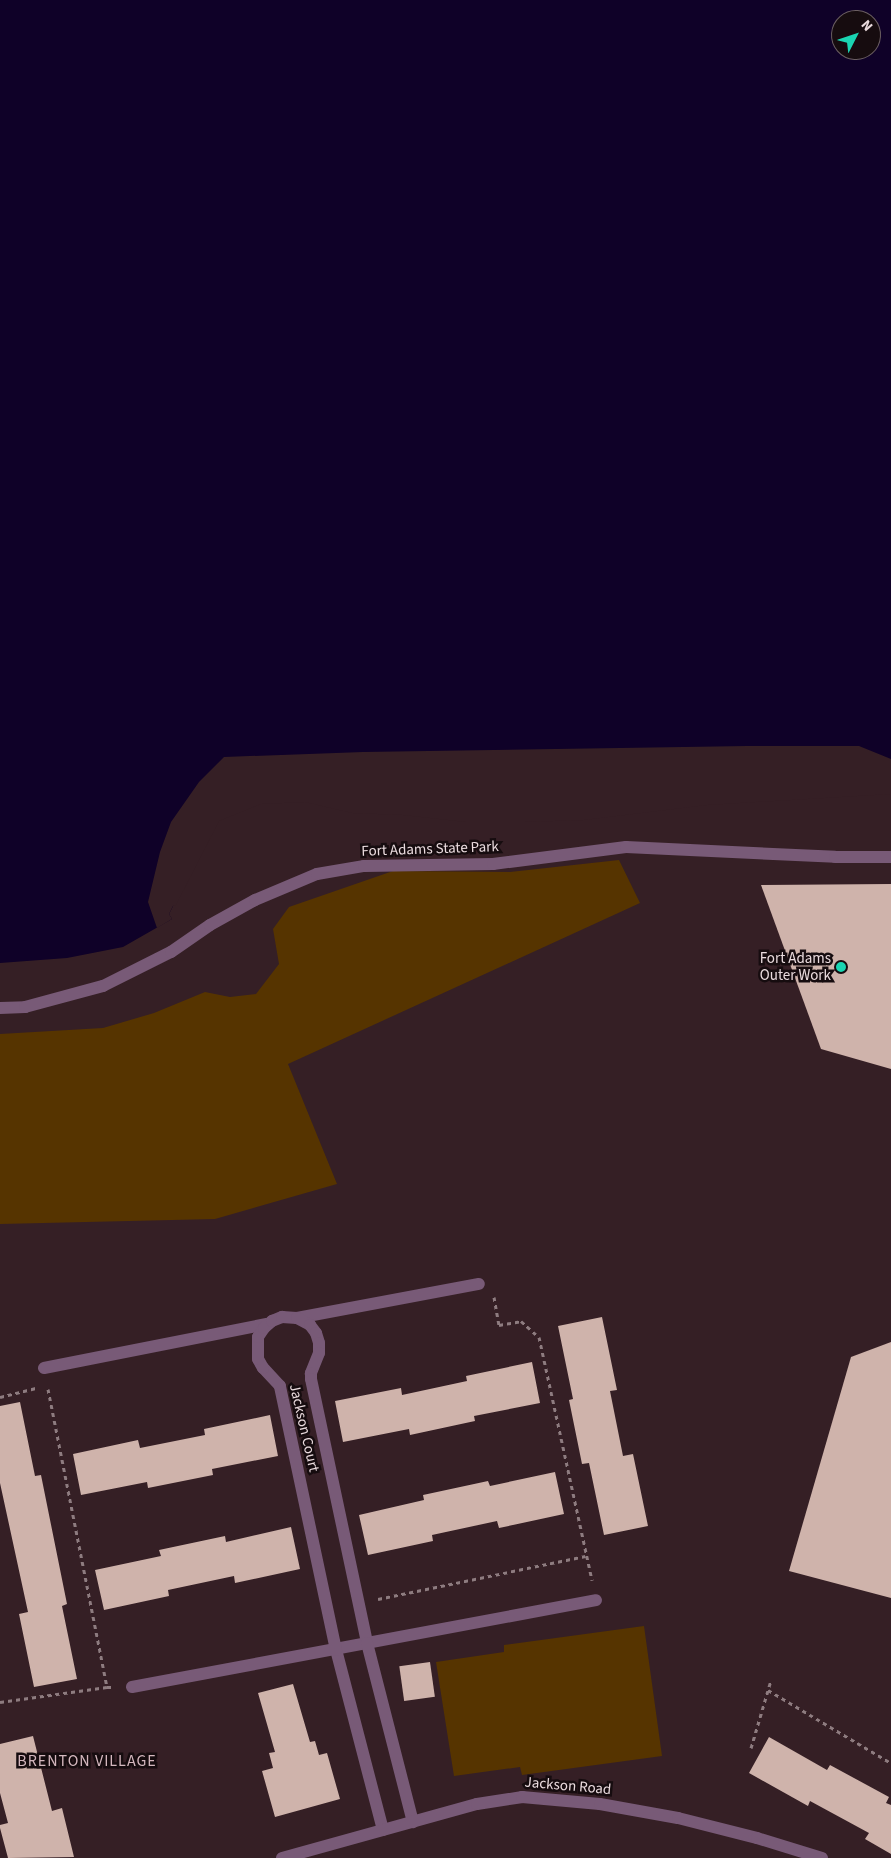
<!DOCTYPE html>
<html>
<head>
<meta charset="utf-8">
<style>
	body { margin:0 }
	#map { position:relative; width:891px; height:1858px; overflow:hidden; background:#351f25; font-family:"Source Sans 3",sans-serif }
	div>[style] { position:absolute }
	.green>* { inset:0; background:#563400 }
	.water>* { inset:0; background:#0f0128 }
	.pier>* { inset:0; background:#351f25 }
	.building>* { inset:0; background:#cfb3ab; transform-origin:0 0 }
	.path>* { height:3px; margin-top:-1.5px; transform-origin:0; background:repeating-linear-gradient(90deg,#8e7c80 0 4px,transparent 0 8px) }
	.minor>* { height:12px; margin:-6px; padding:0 6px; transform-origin:6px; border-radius:6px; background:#785a77 }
	.dots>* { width:14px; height:14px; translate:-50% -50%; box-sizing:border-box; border:2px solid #160c0f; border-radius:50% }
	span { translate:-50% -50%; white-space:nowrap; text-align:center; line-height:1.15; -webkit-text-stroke:5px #160c0f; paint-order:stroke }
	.street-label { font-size:15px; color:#eadbde }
	.poi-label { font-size:15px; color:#eadbde }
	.right { translate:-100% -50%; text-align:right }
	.neighbourhood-label { font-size:16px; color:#d4b7be; letter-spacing:1px }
	.north { position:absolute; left:831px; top:10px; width:50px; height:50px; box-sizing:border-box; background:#160c0f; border:1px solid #6b5f62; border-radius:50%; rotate:49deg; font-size:14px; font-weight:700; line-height:20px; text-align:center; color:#eadbde }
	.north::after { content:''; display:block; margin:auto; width:18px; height:22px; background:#1ad5b2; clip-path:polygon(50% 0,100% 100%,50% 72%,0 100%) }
</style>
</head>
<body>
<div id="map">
	<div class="green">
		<div style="clip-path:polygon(619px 860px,640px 903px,288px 1064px,337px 1184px,215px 1219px,0 1224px,0 1034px,103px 1028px,154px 1013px,205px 992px,230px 997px,256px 994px,279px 964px,273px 929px,289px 907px,393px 871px,510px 872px)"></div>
		<div style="clip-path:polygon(644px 1626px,662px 1756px,522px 1775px,520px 1767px,454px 1776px,436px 1662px,504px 1652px,504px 1645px)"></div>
	</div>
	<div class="water">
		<div style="clip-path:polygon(evenodd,0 0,891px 0,891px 791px,261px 802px,218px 819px,169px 914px,172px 919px,123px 947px,67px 958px,0 963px,0 0,841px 20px,871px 20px,871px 50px,841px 50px,841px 20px)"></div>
	</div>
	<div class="pier">
		<div style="clip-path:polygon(747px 746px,859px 746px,891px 759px,891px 794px,707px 805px,584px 820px,524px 822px,466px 822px,403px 815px,352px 813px,305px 802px,261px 804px,219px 821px,176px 905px,173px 906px,169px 914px,172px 919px,157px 928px,148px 902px,160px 852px,171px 822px,199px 782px,224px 757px,363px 752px)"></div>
	</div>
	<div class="building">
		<div style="clip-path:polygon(891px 884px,891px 1069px,821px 1049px,761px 885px)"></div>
		<div style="clip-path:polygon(602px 1317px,617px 1390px,610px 1391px,623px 1456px,633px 1454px,648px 1526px,604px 1535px,589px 1463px,582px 1464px,569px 1400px,573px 1399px,558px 1326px)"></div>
		<div style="clip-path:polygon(891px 1342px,891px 1598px,789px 1571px,851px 1357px)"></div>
		<div style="clip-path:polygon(532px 1362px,540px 1403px,474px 1416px,475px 1421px,410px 1435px,409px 1429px,343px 1442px,335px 1401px,401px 1388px,402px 1395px,467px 1381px,466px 1376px)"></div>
		<div style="clip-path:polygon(20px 1402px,35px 1476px,41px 1475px,67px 1604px,62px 1606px,77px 1679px,34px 1687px,19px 1614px,28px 1612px,0 1483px,0 1406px)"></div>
		<div style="clip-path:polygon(270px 1415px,278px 1456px,212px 1469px,213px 1475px,148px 1488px,147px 1482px,81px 1495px,73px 1454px,138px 1440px,140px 1448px,205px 1435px,204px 1429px)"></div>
		<div style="clip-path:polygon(555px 1472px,564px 1514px,499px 1528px,497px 1521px,432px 1535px,433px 1541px,368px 1555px,359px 1515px,424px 1500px,423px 1495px,488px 1481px,490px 1486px)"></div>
		<div style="clip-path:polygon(291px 1527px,300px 1569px,235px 1583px,234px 1576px,168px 1590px,169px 1596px,104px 1610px,95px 1570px,161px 1556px,159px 1550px,225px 1536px,226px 1542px)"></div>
		<div style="left:430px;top:1662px;width:35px;height:31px;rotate:82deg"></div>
		<div style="clip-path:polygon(293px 1684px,310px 1742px,315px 1741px,319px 1755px,327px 1753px,340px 1799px,275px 1817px,262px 1771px,273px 1768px,269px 1753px,275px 1752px,258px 1693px)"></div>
		<div style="clip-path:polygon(33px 1736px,52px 1811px,62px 1808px,74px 1857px,8px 1858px,0 1828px,0 1825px,8px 1823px,0 1793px,0 1744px)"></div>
		<div style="clip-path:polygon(769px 1737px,827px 1770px,830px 1765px,889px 1797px,886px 1803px,891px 1805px,891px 1854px,865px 1839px,869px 1833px,810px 1801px,808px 1806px,749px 1773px)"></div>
	</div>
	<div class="path">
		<div style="left:494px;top:1297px;width:28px;rotate:80deg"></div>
		<div style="left:499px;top:1325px;width:22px;rotate:-10deg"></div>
		<div style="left:521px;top:1321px;width:24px;rotate:42deg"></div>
		<div style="left:539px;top:1337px;width:249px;rotate:77.7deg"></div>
		<div style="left:48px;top:1389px;width:304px;rotate:78.8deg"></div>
		<div style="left:107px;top:1687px;width:4px"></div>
		<div style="left:0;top:1397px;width:38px;rotate:-14deg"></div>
		<div style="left:378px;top:1599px;width:212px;rotate:-11.7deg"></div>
		<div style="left:768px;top:1690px;width:143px;rotate:30.7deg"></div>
		<div style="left:0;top:1702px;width:108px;rotate:-8deg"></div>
		<div style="left:751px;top:1748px;width:71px;rotate:-73.6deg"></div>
	</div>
	<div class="minor">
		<div style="left:0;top:1008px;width:25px;rotate:-2deg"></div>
		<div style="left:25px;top:1007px;width:81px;rotate:-15.1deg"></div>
		<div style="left:103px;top:986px;width:76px;rotate:-26.6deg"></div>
		<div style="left:171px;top:952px;width:47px;rotate:-34.7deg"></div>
		<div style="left:210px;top:925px;width:51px;rotate:-29.1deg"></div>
		<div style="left:255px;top:900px;width:67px;rotate:-22.8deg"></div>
		<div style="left:317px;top:874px;width:48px;rotate:-9.7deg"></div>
		<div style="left:364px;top:866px;width:129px;rotate:-0.9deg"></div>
		<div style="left:493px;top:864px;width:134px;rotate:-7.3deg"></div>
		<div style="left:626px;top:847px;width:209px;rotate:2.7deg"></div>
		<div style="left:835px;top:857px;width:56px"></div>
		<div style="left:297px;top:1318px;width:185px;rotate:-10.6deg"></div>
		<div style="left:44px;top:1368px;width:227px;rotate:-11.2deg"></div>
		<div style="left:132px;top:1687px;width:472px;rotate:-10.6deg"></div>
		<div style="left:383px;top:1830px;width:186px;rotate:-104.6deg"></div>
		<div style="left:336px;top:1650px;width:270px;rotate:-102deg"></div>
		<div style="left:280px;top:1386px;width:25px;rotate:-133deg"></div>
		<div style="left:263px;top:1368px;width:10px;rotate:-119deg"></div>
		<div style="left:258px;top:1359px;width:22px;rotate:-90deg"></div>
		<div style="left:258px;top:1337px;width:11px;rotate:-56deg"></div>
		<div style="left:264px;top:1328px;width:11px;rotate:-41deg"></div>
		<div style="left:272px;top:1321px;width:11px;rotate:-22deg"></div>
		<div style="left:282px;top:1317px;width:15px;rotate:4deg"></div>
		<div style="left:297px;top:1318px;width:15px;rotate:28deg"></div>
		<div style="left:310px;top:1325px;width:10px;rotate:53deg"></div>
		<div style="left:316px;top:1333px;width:10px;rotate:73deg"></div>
		<div style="left:319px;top:1343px;width:10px;rotate:90deg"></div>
		<div style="left:319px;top:1353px;width:22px;rotate:112deg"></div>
		<div style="left:311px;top:1373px;width:6px;rotate:90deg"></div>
		<div style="left:311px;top:1379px;width:270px;rotate:78deg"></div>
		<div style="left:367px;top:1643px;width:185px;rotate:75.6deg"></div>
		<div style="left:282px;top:1858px;width:202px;rotate:-15.5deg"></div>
		<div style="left:477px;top:1804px;width:46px;rotate:-8.8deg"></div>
		<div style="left:522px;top:1797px;width:78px;rotate:5.1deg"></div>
		<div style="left:600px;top:1804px;width:79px;rotate:10.2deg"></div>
		<div style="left:678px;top:1818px;width:81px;rotate:14.2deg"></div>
		<div style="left:757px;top:1838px;width:68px;rotate:17.1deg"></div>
	</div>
	<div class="dots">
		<div style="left:841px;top:967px;background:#1ad5b2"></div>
	</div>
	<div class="street-label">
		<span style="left:430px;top:849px;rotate:-2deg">Fort Adams State Park</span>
		<span style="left:304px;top:1428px;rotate:77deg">Jackson Court</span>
		<span style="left:568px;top:1786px;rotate:5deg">Jackson Road</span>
	</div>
	<div class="poi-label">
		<span class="right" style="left:831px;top:967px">Fort Adams<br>Outer Work</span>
	</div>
	<div class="neighbourhood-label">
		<span style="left:87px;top:1761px">BRENTON VILLAGE</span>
	</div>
	<div class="north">N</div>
</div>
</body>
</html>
